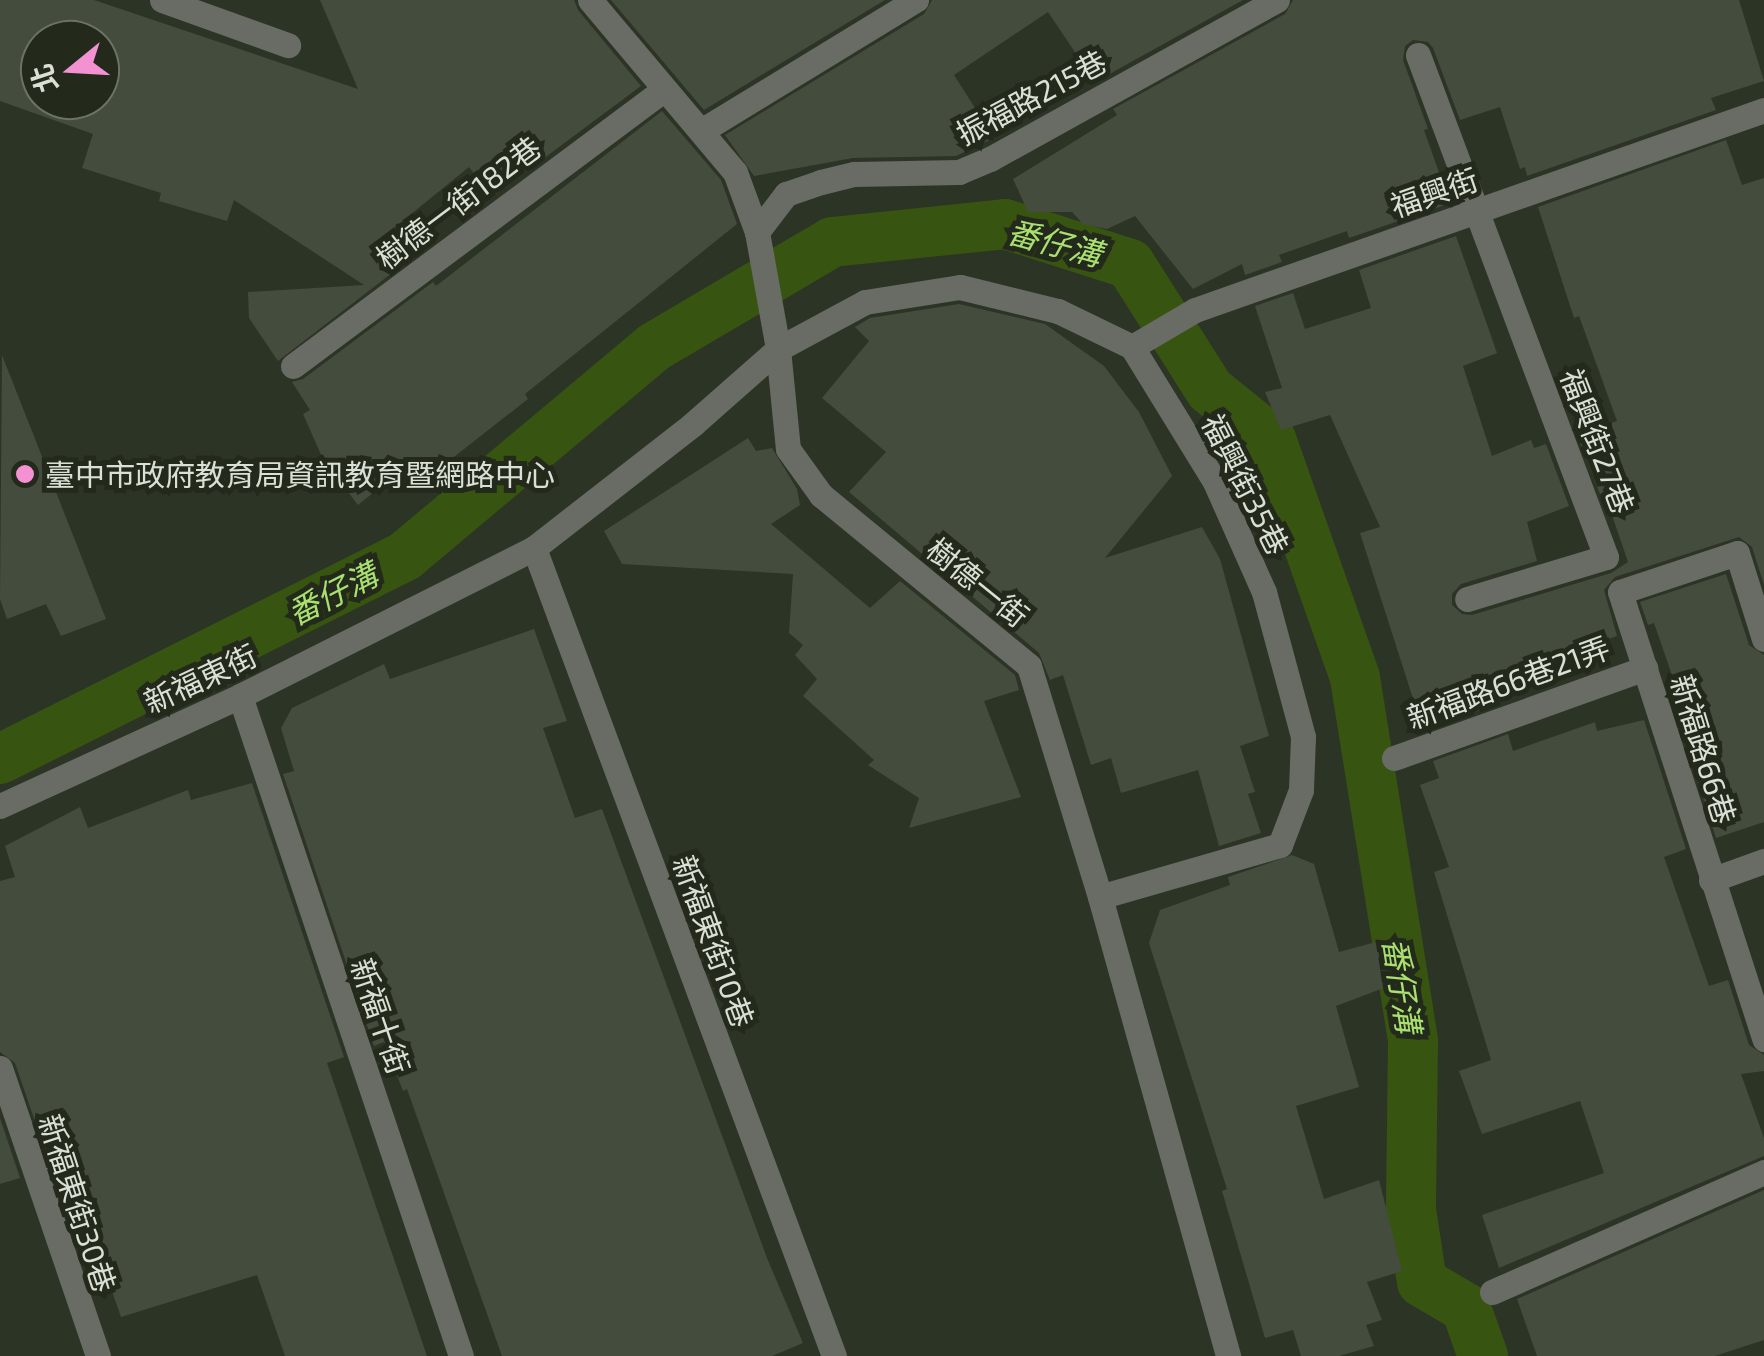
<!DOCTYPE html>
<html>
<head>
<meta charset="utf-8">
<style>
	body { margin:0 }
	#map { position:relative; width:1764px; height:1356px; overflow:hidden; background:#2c3426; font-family:"Exo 2","Noto Sans TC",sans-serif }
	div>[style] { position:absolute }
	.canal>* { height:50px; margin:-25px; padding:0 25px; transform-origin:25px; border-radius:25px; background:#375511 }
	.building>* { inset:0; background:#444c3d }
	.minor>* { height:25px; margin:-12.5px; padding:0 12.5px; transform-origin:12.5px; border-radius:12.5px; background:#686c65 }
	.dots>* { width:28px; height:28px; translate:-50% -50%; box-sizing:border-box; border:5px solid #232a1c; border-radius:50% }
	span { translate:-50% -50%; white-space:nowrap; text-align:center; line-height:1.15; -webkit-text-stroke:10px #232a1c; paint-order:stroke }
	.street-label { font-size:30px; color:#dae0d6 }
	.poi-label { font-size:30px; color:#dae0d6 }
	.left { translate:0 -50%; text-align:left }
	.water-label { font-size:32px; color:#a9e06f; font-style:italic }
	.north { position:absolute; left:20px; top:20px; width:100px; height:100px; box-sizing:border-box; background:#232a1c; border:2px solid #6c7366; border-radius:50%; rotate:252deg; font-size:28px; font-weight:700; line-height:40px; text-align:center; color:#dae0d6 }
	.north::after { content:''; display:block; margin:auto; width:35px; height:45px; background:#f491d3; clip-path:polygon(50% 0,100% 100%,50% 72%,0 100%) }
</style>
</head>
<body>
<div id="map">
	<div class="canal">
		<div style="left:0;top:759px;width:453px;rotate:-26.6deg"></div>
		<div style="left:405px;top:556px;width:325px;rotate:-40deg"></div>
		<div style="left:654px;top:347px;width:207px;rotate:-30.5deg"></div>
		<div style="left:832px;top:242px;width:174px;rotate:-5.9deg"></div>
		<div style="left:1005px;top:224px;width:131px;rotate:17.7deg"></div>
		<div style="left:1130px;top:264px;width:149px;rotate:57.6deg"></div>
		<div style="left:1210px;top:390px;width:78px;rotate:38.8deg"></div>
		<div style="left:1271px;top:439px;width:253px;rotate:70.6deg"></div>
		<div style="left:1355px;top:678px;width:368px;rotate:80.9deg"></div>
		<div style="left:1413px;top:1041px;width:169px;rotate:90.7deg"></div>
		<div style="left:1411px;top:1210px;width:73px;rotate:81.3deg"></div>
		<div style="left:1422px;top:1282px;width:51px;rotate:30.6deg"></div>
		<div style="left:1466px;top:1308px;width:51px;rotate:70.5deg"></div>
	</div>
	<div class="building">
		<div style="clip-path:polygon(evenodd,0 0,94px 0,358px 89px,320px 0,574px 0,578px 10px,641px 86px,492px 197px,469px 167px,394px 228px,414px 256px,278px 361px,249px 318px,248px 292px,364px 285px,234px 200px,227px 221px,159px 201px,161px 193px,82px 168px,93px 134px,0 101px,0 0,40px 40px,100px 40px,100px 100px,40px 100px,40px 40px)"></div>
		<div style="clip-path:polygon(611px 0,885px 0,704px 110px)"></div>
		<div style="clip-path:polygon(932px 0,1243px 0,1095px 82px,1048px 12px,954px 75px,994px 138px,956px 156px,853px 158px,754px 176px,725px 135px,924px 14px)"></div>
		<div style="clip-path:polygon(1293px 0,1739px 0,1764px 81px,1711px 98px,1716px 110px,1527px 176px,1525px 167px,1520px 169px,1500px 107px,1460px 120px,1433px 48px,1428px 42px,1413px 40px,1405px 46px,1403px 60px,1428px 129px,1424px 130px,1447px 195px,1442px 197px,1445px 205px,1349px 238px,1347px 231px,1279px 255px,1282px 262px,1245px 275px,1242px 264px,1193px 289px,1135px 216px,1107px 229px,1083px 224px,1072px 212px,1028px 212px,1013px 179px,1117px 115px,1113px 109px,1285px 14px)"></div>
		<div style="clip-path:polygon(662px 111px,721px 180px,737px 224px,525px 394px,528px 399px,450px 460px,405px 481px,400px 471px,358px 505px,323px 459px,303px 414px,310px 410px,292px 382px,303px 379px,433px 282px,436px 286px)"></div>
		<div style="clip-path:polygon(1726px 140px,1742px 185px,1764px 178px,1764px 585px,1752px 547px,1739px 537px,1615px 577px,1604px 590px,1617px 636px,1490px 679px,1498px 704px,1423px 730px,1360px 533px,1380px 527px,1330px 415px,1281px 430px,1265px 392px,1282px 388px,1255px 306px,1293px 293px,1305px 329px,1371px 308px,1359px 270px,1456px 236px,1497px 353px,1463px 366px,1492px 456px,1531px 440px,1534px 448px,1546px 444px,1569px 506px,1527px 522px,1537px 561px,1461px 584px,1452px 594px,1452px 605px,1462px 614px,1472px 615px,1611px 573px,1628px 562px,1604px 492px,1600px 494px,1577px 434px,1617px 421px,1579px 316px,1574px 318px,1538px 207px)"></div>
		<div style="clip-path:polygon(959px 304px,1045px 324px,1104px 366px,1139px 412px,1172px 476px,1105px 558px,1202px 527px,1220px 559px,1269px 736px,1240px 746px,1255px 792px,1248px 794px,1261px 833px,1219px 846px,1198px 770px,1121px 793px,1111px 758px,1091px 765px,1063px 675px,1050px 680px,1039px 653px,849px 492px,886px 452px,822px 398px,869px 341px,855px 327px,870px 318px)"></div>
		<div style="clip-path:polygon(2px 355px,106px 619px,61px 636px,46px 604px,7px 619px,0 599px)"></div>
		<div style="clip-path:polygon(748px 438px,756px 451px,772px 448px,797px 489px,800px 505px,771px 524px,870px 608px,900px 581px,1015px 675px,1019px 690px,984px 701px,1021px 797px,909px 828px,919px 798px,868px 765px,874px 760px,803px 696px,817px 679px,795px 655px,803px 645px,789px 633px,793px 574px,622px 564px,604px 531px)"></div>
		<div style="clip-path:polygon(1726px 574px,1749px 645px,1764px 655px,1764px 822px,1716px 838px,1676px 712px,1684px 710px,1654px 623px,1648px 625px,1640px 602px)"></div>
		<div style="clip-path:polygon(534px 629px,567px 721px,543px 728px,575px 818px,602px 809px,767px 1258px,803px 1343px,772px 1356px,502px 1356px,407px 1089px,403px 1091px,384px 1042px,374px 1046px,283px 774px,294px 771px,281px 728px,292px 708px,384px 664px,390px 679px)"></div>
		<div style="clip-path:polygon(1644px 720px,1686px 849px,1664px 857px,1709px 986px,1728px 980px,1749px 1045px,1764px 1055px,1764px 1071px,1741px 1074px,1764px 1138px,1764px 1156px,1499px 1268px,1482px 1215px,1604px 1173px,1580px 1101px,1482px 1134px,1459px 1071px,1491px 1060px,1434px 872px,1449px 867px,1420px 785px,1439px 778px,1433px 761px,1508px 734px,1513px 751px,1595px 722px,1597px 731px)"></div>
		<div style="clip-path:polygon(252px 783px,344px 1057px,327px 1063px,427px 1356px,285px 1356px,257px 1275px,121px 1317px,67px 1163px,51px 1168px,15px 1063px,0 1052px,0 881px,15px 877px,5px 846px,80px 807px,88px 828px,188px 790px,191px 800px)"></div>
		<div style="clip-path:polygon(1292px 855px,1314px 864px,1339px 952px,1376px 942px,1389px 986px,1336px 1006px,1359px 1087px,1296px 1106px,1324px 1199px,1379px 1180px,1402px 1271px,1367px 1282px,1382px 1320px,1366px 1325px,1374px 1346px,1339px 1356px,1301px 1356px,1293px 1330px,1265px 1338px,1222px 1191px,1227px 1189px,1149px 943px,1160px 910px,1230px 885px,1228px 877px)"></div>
		<div style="clip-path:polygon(0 1118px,20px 1178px,0 1184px)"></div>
		<div style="clip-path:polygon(1764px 1190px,1764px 1340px,1715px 1356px,1537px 1356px,1517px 1299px)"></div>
	</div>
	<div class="minor">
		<div style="left:162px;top:0;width:134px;rotate:19.7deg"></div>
		<div style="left:590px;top:0;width:225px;rotate:49.9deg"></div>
		<div style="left:735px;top:172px;width:64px;rotate:69.9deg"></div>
		<div style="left:757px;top:232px;width:119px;rotate:79.8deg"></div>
		<div style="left:778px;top:349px;width:100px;rotate:84.3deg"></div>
		<div style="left:788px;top:449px;width:57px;rotate:54.3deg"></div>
		<div style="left:821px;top:495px;width:269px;rotate:39.4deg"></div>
		<div style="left:1029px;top:666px;width:242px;rotate:72.9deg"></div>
		<div style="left:1100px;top:897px;width:477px;rotate:74.4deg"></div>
		<div style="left:1418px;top:55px;width:536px;rotate:69.47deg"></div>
		<div style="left:1606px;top:557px;width:145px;rotate:163.2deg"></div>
		<div style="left:701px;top:131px;width:252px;rotate:-31.4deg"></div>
		<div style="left:757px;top:232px;width:48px;rotate:-52.7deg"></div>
		<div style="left:786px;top:194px;width:37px;rotate:-19deg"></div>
		<div style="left:821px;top:182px;width:34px;rotate:-14deg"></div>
		<div style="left:854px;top:174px;width:105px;rotate:-1.1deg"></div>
		<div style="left:959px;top:172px;width:34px;rotate:-23deg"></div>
		<div style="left:990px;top:159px;width:328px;rotate:-29deg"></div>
		<div style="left:1132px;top:347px;width:73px;rotate:-30.4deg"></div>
		<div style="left:1195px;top:310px;width:603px;rotate:-19.37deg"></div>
		<div style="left:293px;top:366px;width:460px;rotate:-36.7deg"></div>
		<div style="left:534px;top:548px;width:862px;rotate:69.63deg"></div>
		<div style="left:1764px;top:639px;width:90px;rotate:-107.4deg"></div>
		<div style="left:1737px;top:553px;width:123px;rotate:161.6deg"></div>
		<div style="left:1620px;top:592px;width:470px;rotate:72.1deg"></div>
		<div style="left:240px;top:696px;width:696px;rotate:71.49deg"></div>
		<div style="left:1394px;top:758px;width:267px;rotate:-19.7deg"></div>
		<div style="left:0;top:806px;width:264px;rotate:-24.6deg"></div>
		<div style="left:240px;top:696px;width:329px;rotate:-26.7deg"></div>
		<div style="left:534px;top:548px;width:202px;rotate:-37.9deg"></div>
		<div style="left:693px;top:424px;width:113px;rotate:-41.4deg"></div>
		<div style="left:778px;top:349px;width:99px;rotate:-28.4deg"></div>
		<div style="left:865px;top:302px;width:96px;rotate:-9deg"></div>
		<div style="left:960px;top:287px;width:101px;rotate:13.8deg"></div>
		<div style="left:1058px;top:311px;width:82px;rotate:25.9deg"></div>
		<div style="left:1132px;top:347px;width:158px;rotate:58.4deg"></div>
		<div style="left:1215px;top:482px;width:120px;rotate:66deg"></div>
		<div style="left:1264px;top:592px;width:150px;rotate:74.9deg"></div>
		<div style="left:1303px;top:737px;width:53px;rotate:92.2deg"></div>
		<div style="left:1301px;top:790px;width:59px;rotate:110.9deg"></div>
		<div style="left:1280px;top:845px;width:187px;rotate:163.9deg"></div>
		<div style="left:1711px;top:880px;width:56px;rotate:-19.7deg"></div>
		<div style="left:0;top:1068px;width:304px;rotate:71.2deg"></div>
		<div style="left:1492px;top:1292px;width:297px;rotate:-23.8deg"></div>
	</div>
	<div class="dots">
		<div style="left:25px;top:474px;background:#f491d3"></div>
	</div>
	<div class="street-label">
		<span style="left:1031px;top:97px;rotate:-28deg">振福路215巷</span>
		<span style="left:1434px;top:192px;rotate:-19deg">福興街</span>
		<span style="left:458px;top:202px;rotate:-37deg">樹德一街182巷</span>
		<span style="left:1598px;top:441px;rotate:69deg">福興街27巷</span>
		<span style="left:1246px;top:484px;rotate:63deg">福興街35巷</span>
		<span style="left:978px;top:582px;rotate:39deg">樹德一街</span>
		<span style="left:200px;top:678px;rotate:-25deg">新福東街</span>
		<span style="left:1508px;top:682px;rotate:-20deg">新福路66巷21弄</span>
		<span style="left:1704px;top:749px;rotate:73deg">新福路66巷</span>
		<span style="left:714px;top:941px;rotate:70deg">新福東街10巷</span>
		<span style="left:381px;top:1016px;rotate:71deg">新福十街</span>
		<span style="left:78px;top:1203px;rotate:72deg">新福東街30巷</span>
	</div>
	<div class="poi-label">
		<span class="left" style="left:45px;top:474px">臺中市政府教育局資訊教育暨網路中心</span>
	</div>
	<div class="water-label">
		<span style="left:1055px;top:242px;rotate:15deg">番仔溝</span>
		<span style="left:332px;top:593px;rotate:-27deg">番仔溝</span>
		<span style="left:1403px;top:985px;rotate:81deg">番仔溝</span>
	</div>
	<div class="north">北</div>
</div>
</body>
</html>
